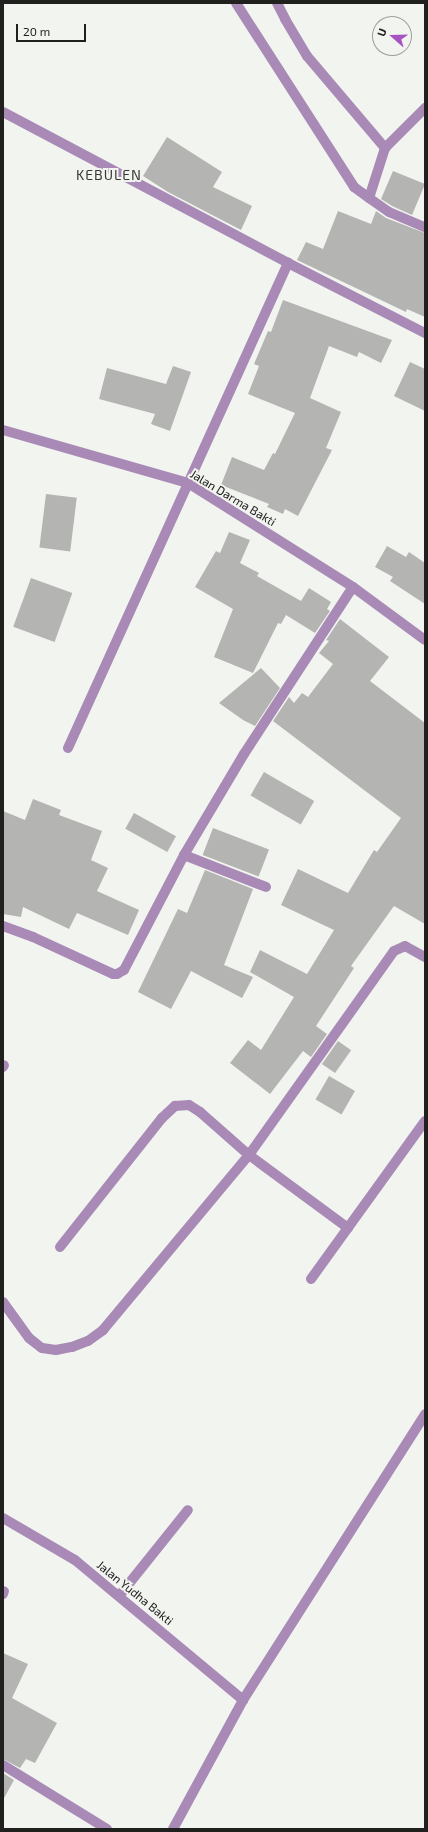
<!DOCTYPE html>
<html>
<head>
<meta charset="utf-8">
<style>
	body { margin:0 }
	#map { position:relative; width:428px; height:1832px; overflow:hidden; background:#f2f4f0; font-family:"Exo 2",sans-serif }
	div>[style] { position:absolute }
	.building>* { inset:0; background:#b4b5b2; transform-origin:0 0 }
	.minor>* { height:10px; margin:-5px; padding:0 5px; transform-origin:5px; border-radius:5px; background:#a98ab6 }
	span { translate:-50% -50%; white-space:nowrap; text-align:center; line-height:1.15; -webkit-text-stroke:4px #f2f4f0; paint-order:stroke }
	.street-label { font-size:12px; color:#20201f }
	.quarter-label { font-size:14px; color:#373835; letter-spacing:1px }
	.frame { position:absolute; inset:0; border:4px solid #20201f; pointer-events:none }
	.north { position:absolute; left:372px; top:16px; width:40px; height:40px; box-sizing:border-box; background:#f2f4f0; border:1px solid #9e9f9c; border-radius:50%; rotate:290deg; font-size:11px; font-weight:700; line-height:16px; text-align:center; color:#20201f }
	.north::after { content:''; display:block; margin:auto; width:14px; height:18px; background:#a654c3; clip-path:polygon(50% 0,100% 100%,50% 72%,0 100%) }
	.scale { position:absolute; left:16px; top:24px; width:70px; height:18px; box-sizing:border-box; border:2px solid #20201f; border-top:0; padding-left:5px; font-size:12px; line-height:14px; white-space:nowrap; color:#20201f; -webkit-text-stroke:3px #f2f4f0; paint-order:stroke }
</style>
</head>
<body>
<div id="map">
	<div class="building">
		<div style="clip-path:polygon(167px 137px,222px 172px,213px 187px,252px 206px,241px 230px,168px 192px,143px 176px)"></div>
		<div style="clip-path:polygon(393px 171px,425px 184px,412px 215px,392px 206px,381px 199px)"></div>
		<div style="clip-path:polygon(338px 211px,371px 224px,376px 211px,386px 218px,425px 233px,425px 317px,407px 309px,406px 312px,297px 260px,306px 242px,323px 249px)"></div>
		<div style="clip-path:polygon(283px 300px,392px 340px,381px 363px,359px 352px,357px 357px,329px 346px,310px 398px,341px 412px,326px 448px,332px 450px,298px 516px,285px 509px,283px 514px,267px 507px,269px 504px,221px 485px,232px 457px,264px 470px,273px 453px,275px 454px,295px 413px,248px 394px,259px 366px,254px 364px,268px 331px,271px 332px)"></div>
		<div style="clip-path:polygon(410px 362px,425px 369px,425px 411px,394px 396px)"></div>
		<div style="clip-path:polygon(173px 366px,191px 372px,170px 431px,151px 424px,155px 414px,99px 399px,107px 368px,166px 384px)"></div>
		<div style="left:46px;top:494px;width:31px;height:54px;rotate:7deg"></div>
		<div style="clip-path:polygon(229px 532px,250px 540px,240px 563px,259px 573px,257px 576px,301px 601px,309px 588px,331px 602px,327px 609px,330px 611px,315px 633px,286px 615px,281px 624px,278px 623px,253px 673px,214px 657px,233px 609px,195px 587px,216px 551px,220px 553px)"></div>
		<div style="clip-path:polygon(387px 546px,406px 557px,409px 552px,425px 563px,425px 604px,390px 581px,393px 577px,375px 567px)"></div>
		<div style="left:31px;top:578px;width:44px;height:52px;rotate:20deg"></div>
		<div style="clip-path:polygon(340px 619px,389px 657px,370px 681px,425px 723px,425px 924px,394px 906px,351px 966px,354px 968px,316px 1026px,327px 1034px,311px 1057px,303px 1051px,270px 1094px,230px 1063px,248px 1040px,261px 1050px,294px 997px,250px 972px,260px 950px,307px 974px,334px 930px,281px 905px,298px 869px,348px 893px,374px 850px,377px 852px,401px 818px,273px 721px,289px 697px,294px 703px,302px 693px,308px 697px,333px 664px,319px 653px,329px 641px,326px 640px)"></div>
		<div style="clip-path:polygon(261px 668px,280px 688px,255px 726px,243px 720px,219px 703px)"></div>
		<div style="left:264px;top:772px;width:58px;height:27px;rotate:30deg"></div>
		<div style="clip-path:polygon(33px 799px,61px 810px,59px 815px,102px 831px,91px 860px,108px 868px,97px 891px,139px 910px,128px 935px,77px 913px,69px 929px,23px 907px,21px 917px,3px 914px,3px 811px,25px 820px)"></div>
		<div style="left:134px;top:813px;width:48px;height:18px;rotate:29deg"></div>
		<div style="left:213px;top:828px;width:60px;height:29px;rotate:21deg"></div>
		<div style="clip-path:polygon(205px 870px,253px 889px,224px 965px,253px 977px,242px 998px,191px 971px,171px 1009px,138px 992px,178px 909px,187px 913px)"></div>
		<div style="left:338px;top:1041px;width:16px;height:28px;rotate:35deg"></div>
		<div style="left:329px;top:1076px;width:30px;height:27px;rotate:30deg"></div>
		<div style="clip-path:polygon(3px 1653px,28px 1664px,12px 1698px,57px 1723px,35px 1763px,26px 1759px,20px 1768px,3px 1759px)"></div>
		<div style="clip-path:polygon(3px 1773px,14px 1780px,3px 1800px)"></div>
	</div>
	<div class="minor">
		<div style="left:236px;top:3px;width:219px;rotate:57.3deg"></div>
		<div style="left:354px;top:187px;width:19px;rotate:36deg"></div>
		<div style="left:277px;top:3px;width:18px;rotate:63deg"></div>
		<div style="left:285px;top:19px;width:43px;rotate:59.3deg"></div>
		<div style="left:307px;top:56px;width:121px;rotate:49.7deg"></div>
		<div style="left:385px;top:148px;width:52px;rotate:107.7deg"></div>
		<div style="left:369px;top:198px;width:24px;rotate:35deg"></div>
		<div style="left:389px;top:212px;width:39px;rotate:23deg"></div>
		<div style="left:3px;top:112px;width:323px;rotate:27.9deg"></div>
		<div style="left:288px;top:263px;width:154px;rotate:27.1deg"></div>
		<div style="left:385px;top:148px;width:57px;rotate:-45deg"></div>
		<div style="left:3px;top:430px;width:192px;rotate:16deg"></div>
		<div style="left:188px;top:483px;width:195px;rotate:32.2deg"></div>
		<div style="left:353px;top:587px;width:89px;rotate:36.4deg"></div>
		<div style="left:68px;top:748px;width:533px;rotate:-65.6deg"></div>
		<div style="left:184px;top:855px;width:88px;rotate:21.3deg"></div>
		<div style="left:3px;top:926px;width:32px;rotate:20deg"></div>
		<div style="left:33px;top:937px;width:88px;rotate:24.8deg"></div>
		<div style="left:113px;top:974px;width:4px"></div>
		<div style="left:117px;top:974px;width:8px;rotate:-30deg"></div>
		<div style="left:124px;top:970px;width:130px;rotate:-62.4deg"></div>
		<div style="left:184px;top:855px;width:117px;rotate:-59.3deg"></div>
		<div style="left:244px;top:754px;width:199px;rotate:-56.9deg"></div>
		<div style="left:3px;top:1067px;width:2px;rotate:-63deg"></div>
		<div style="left:60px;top:1247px;width:164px;rotate:-51.7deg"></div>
		<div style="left:162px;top:1118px;width:18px;rotate:-43deg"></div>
		<div style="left:175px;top:1106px;width:14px;rotate:-4deg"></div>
		<div style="left:189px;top:1105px;width:13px;rotate:32deg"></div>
		<div style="left:200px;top:1112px;width:65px;rotate:41.3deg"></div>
		<div style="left:249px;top:1155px;width:123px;rotate:36.4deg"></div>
		<div style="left:311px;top:1279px;width:195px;rotate:-54.2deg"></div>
		<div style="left:3px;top:1302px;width:44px;rotate:54.2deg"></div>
		<div style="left:29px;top:1338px;width:16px;rotate:38deg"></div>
		<div style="left:42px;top:1348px;width:14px;rotate:8deg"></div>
		<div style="left:56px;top:1350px;width:16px;rotate:-11deg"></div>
		<div style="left:72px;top:1347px;width:17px;rotate:-21deg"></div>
		<div style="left:88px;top:1341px;width:19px;rotate:-36deg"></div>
		<div style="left:103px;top:1330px;width:228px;rotate:-50.2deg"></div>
		<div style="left:249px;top:1155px;width:250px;rotate:-54.6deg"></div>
		<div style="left:394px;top:951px;width:12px;rotate:-24deg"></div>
		<div style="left:405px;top:946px;width:23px;rotate:29deg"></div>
		<div style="left:3px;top:1518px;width:83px;rotate:30.3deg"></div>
		<div style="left:75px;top:1560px;width:219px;rotate:39.8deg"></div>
		<div style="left:3px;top:1594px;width:3px;rotate:-72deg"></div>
		<div style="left:119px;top:1596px;width:110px;rotate:-51.3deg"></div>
		<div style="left:3px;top:1765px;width:122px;rotate:31.6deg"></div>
		<div style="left:173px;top:1829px;width:147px;rotate:-61.5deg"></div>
		<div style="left:243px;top:1700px;width:339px;rotate:-57.5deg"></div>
	</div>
	<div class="street-label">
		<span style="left:233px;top:498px;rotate:31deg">Jalan Darma Bakti</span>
		<span style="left:135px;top:1593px;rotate:39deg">Jalan Yudha Bakti</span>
	</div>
	<div class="quarter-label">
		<span style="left:109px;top:175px">KEBULEN</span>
	</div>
	<div class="frame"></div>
	<div class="north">U</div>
	<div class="scale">20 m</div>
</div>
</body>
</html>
